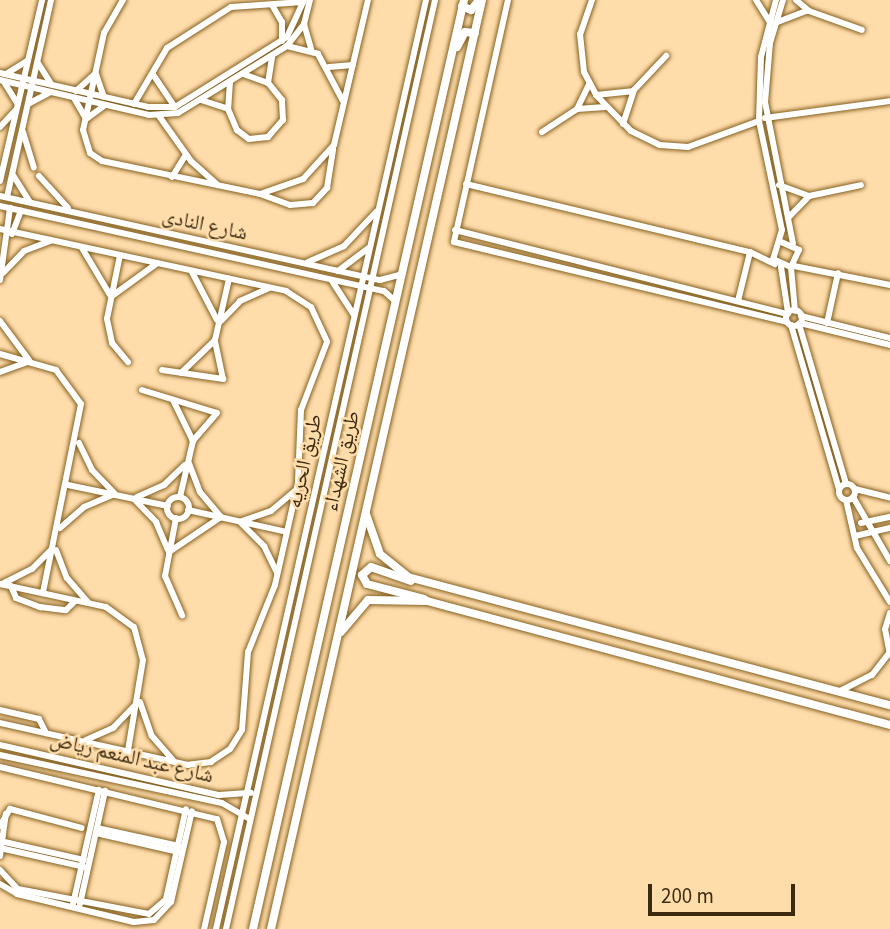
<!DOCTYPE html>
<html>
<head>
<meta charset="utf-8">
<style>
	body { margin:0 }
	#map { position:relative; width:890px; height:929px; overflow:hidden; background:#ffddab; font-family:"Source Sans 3","Noto Naskh Arabic",sans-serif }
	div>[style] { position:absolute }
	.roads { filter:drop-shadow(0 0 2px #866120) drop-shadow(0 0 2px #866120) }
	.minor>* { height:6px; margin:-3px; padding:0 3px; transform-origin:3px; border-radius:3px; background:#fff }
	.minor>.ring { margin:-3px; padding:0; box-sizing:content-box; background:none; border:6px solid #fff; border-radius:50% }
	.major>* { height:8px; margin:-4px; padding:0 4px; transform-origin:4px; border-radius:4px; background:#fff }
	span { translate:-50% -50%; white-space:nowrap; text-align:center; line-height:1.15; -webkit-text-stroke:5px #ffddab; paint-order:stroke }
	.street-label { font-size:21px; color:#3b2a10 }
	.scale { position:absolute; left:648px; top:884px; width:147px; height:32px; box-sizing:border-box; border:4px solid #3b2a10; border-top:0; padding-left:9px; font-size:21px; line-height:24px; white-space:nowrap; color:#3b2a10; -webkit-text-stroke:5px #ffddab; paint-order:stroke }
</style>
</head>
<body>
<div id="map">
	<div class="roads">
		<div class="minor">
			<div style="left:123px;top:0;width:38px;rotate:120deg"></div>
			<div style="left:104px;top:33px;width:99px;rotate:102.2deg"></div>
			<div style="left:83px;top:130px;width:24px;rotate:73deg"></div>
			<div style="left:90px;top:153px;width:14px;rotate:34deg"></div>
			<div style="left:102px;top:161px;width:161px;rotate:11.8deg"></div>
			<div style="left:260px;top:194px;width:46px;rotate:-19.2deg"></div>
			<div style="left:303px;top:179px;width:46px;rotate:-47.6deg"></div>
			<div style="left:334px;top:145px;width:149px;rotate:-76.8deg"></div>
			<div style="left:508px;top:0;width:248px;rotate:102.6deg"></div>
			<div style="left:454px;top:242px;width:342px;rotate:13.5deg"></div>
			<div style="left:592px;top:0;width:36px;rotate:109deg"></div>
			<div style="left:580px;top:34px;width:38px;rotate:84deg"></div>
			<div style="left:584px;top:72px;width:26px;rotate:62deg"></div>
			<div style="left:596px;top:95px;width:50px;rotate:45.8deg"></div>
			<div style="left:631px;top:131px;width:32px;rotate:26deg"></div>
			<div style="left:660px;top:145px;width:28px;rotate:4deg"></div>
			<div style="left:688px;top:147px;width:76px;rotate:-20.1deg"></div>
			<div style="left:756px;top:0;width:25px;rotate:58deg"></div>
			<div style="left:776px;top:0;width:59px;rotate:104.7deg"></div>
			<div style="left:761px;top:57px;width:64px;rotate:91.8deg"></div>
			<div style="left:759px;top:121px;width:111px;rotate:78.1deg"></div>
			<div style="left:782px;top:230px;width:30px;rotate:107deg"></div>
			<div style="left:773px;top:259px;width:20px;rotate:24deg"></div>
			<div style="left:791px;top:267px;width:19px;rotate:-65deg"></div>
			<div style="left:799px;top:250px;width:20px;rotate:-156deg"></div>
			<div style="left:783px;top:0;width:45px;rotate:106.8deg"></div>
			<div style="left:770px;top:43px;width:59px;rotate:94.8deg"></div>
			<div style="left:765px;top:102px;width:144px;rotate:78.8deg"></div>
			<div style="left:796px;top:0;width:17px;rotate:40deg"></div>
			<div style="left:809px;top:11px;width:56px;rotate:19.7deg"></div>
			<div style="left:272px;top:5px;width:20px;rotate:60deg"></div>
			<div style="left:282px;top:22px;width:19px;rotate:90deg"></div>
			<div style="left:775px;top:23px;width:34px;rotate:-21deg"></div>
			<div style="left:304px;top:24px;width:26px;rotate:74deg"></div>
			<div style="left:287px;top:46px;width:32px;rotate:14deg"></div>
			<div style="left:318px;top:54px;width:53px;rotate:62deg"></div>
			<div style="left:38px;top:63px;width:25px;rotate:58deg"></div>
			<div style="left:329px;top:67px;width:24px;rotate:-5deg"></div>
			<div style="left:0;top:73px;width:152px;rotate:12.9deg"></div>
			<div style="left:148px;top:107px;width:27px"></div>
			<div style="left:175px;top:107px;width:132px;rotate:-32deg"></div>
			<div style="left:287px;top:37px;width:41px;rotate:-65.3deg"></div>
			<div style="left:6px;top:74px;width:25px;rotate:-32deg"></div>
			<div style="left:96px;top:74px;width:24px;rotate:71deg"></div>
			<div style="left:154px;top:76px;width:37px;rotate:56deg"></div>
			<div style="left:0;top:80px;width:153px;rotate:13.2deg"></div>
			<div style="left:149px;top:115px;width:29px;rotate:-4deg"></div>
			<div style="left:178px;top:113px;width:128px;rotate:-31.6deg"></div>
			<div style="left:287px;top:46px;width:28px;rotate:-52deg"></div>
			<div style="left:304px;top:24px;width:25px;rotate:-76deg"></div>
			<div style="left:4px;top:82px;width:26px;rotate:58deg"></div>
			<div style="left:230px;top:82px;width:27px;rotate:94deg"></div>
			<div style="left:228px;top:109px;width:23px;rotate:67deg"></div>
			<div style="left:237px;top:130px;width:15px;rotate:37deg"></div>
			<div style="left:249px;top:139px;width:19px;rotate:-6deg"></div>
			<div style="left:268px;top:137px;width:23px;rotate:-49deg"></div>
			<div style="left:283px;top:120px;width:20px;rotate:-93deg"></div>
			<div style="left:282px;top:100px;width:22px;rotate:-129deg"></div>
			<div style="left:268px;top:83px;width:27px;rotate:-160deg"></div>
			<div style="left:268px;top:83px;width:26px;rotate:-81deg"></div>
			<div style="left:76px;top:91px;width:25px;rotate:-42deg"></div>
			<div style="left:596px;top:95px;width:36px;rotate:-6deg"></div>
			<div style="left:74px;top:98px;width:24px;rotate:60deg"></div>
			<div style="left:86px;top:119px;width:24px;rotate:-36deg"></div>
			<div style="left:201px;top:100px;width:28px;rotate:18deg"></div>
			<div style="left:28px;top:104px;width:26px;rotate:-28deg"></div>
			<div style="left:134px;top:104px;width:65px;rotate:-59.5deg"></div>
			<div style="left:167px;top:48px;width:76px;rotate:-32.6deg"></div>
			<div style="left:231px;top:7px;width:72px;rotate:-4deg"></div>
			<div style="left:577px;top:109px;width:28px;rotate:-64deg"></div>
			<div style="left:159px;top:116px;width:55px;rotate:54.6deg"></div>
			<div style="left:191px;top:161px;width:36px;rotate:42deg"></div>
			<div style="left:765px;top:118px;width:126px;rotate:-7.7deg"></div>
			<div style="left:623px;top:124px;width:36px;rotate:-72deg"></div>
			<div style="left:634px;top:90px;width:47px;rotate:-46.7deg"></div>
			<div style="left:0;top:127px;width:22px;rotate:-47deg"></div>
			<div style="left:23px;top:132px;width:37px;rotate:73deg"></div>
			<div style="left:542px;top:132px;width:42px;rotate:-33.3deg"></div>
			<div style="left:577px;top:109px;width:28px;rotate:-4deg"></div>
			<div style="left:13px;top:175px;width:31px;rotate:58deg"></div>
			<div style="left:39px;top:176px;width:43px;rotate:47.8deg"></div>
			<div style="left:172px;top:177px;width:26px;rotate:-58deg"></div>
			<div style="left:0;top:181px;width:186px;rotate:-76.9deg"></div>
			<div style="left:466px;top:184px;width:292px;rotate:13.5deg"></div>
			<div style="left:750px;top:252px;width:28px;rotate:26deg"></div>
			<div style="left:779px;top:185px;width:32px;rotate:20deg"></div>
			<div style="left:809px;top:196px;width:53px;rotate:-11.9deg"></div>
			<div style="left:260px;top:194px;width:32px;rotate:20deg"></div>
			<div style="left:290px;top:205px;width:23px;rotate:-5deg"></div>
			<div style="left:313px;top:203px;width:21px;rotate:-47deg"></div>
			<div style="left:327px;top:188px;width:39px;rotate:-81deg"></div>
			<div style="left:0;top:196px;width:389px;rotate:12.5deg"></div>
			<div style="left:380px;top:280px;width:23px;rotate:-15deg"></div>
			<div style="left:7px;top:197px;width:202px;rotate:-77.4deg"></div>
			<div style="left:0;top:206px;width:393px;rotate:12.5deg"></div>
			<div style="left:384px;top:291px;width:15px;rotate:42deg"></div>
			<div style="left:788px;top:218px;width:30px;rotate:-46deg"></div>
			<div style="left:0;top:229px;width:293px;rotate:12.2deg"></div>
			<div style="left:286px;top:291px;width:30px;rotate:33deg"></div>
			<div style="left:311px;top:307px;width:38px;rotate:65deg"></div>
			<div style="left:327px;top:342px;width:73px;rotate:110.9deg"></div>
			<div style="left:301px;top:410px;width:73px;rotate:92.4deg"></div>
			<div style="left:298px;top:483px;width:105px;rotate:102.7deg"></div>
			<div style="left:275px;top:585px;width:72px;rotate:111.9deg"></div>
			<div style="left:248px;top:652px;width:78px;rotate:94.4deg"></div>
			<div style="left:242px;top:730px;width:22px;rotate:122deg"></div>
			<div style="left:230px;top:749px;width:23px;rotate:146deg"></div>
			<div style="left:211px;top:762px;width:23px;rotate:173deg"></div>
			<div style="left:188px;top:765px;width:193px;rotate:-167.4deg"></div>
			<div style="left:455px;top:230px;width:343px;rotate:14.2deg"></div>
			<div style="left:12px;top:234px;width:25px;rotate:-69deg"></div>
			<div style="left:82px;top:248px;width:55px;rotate:59.2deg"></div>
			<div style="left:120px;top:255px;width:65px;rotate:101.5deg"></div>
			<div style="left:107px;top:319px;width:25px;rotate:78deg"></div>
			<div style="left:112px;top:343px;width:25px;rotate:50deg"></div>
			<div style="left:308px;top:262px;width:39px;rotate:-24deg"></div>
			<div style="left:344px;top:246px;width:47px;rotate:-46.7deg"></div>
			<div style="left:794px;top:266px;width:98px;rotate:11.2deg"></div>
			<div style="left:781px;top:267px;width:47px;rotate:81.3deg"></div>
			<div style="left:791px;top:267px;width:44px;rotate:84.8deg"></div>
			<div style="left:338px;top:271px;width:38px;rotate:-37deg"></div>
			<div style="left:192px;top:272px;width:54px;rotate:62.5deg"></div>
			<div style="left:3px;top:273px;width:30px;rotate:-46deg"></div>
			<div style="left:24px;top:251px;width:28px;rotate:-21deg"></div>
			<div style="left:0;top:280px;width:73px;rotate:-82.1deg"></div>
			<div style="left:332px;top:281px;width:40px;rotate:57.1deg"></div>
			<div style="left:112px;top:296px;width:54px;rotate:-36deg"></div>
			<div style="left:738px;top:301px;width:50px;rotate:-76.2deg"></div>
			<div class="ring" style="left:786px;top:310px;width:10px;height:10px"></div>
			<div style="left:801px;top:316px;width:92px;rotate:13.9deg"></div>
			<div style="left:0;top:321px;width:49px;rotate:53.4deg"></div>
			<div style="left:221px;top:321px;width:28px;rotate:-46deg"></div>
			<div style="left:240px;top:301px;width:32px;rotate:-24deg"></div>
			<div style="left:800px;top:323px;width:93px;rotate:13.7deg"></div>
			<div style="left:827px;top:323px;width:51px;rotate:-77.6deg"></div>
			<div style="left:799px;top:324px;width:167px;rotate:73.6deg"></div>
			<div style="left:791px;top:325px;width:171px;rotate:73.7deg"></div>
			<div style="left:0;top:354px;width:58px;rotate:15.9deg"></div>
			<div style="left:56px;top:370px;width:42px;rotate:53.7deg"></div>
			<div style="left:81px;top:404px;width:193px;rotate:101.4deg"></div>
			<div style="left:162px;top:370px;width:62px;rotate:8.4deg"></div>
			<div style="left:223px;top:379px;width:40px;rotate:-102deg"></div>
			<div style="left:215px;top:340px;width:63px;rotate:-77.1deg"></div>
			<div style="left:0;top:372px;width:30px;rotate:-20deg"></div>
			<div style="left:181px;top:373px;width:47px;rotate:-44.1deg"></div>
			<div style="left:142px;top:390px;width:78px;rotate:17deg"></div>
			<div style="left:217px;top:413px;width:37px;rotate:131deg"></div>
			<div style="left:193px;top:441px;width:57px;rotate:103.1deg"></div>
			<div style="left:173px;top:400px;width:46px;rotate:64deg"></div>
			<div style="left:79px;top:443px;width:30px;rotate:64deg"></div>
			<div style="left:92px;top:470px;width:32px;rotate:46deg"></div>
			<div class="ring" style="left:839px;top:484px;width:10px;height:10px"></div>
			<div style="left:68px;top:485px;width:102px;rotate:11.9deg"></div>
			<div style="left:855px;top:489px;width:36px;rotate:14deg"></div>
			<div style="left:137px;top:497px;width:30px;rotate:-24deg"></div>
			<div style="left:164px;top:485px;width:29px;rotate:-44deg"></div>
			<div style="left:853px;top:497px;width:74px;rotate:60deg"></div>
			<div class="ring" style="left:167px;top:497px;width:16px;height:16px"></div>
			<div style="left:134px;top:499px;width:32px;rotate:46deg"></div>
			<div style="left:156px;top:522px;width:30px;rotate:67deg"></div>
			<div style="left:846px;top:500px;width:49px;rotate:77.1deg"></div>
			<div style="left:857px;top:548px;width:63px;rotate:58.6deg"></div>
			<div style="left:188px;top:510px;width:101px;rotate:12.5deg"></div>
			<div style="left:176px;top:518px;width:59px;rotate:100.7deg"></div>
			<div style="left:165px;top:576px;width:43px;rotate:66.4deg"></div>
			<div style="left:242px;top:521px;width:31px;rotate:-19deg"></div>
			<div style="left:271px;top:511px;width:31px;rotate:-40deg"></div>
			<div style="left:241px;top:523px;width:33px;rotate:45deg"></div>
			<div style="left:264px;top:546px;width:30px;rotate:64deg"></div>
			<div style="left:861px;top:523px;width:30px;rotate:-12deg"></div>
			<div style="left:60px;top:528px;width:32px;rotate:-41deg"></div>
			<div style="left:84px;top:507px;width:30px;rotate:-23deg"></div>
			<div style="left:855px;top:536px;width:36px;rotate:-13deg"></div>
			<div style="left:56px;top:550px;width:30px;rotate:69deg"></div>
			<div style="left:67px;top:578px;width:32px;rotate:49deg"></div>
			<div style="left:169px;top:552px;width:63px;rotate:-33.9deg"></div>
			<div style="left:221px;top:517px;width:33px;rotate:-130deg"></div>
			<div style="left:200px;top:492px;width:31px;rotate:-111deg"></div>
			<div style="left:0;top:584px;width:108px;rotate:12.2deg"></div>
			<div style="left:106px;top:607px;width:34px;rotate:36deg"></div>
			<div style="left:134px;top:627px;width:34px;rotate:75deg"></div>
			<div style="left:143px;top:660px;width:92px;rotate:99.4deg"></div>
			<div style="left:2px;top:584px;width:34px;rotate:-27deg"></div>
			<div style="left:32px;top:569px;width:28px;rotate:-45deg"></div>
			<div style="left:11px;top:586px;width:13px;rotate:67deg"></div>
			<div style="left:16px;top:598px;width:26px;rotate:21deg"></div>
			<div style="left:40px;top:607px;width:26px;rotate:7deg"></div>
			<div style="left:66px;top:610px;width:13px;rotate:-45deg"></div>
			<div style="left:890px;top:613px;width:17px;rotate:107deg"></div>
			<div style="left:885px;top:629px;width:26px;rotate:79deg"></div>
			<div style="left:840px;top:691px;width:36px;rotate:-27deg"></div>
			<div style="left:872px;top:675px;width:28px;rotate:-52deg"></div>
			<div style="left:140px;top:702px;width:36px;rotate:71deg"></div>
			<div style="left:152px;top:736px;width:33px;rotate:49deg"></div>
			<div style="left:0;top:710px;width:40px;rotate:13deg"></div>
			<div style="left:39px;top:719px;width:16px;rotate:63deg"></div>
			<div style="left:86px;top:740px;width:30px;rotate:-24deg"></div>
			<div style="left:113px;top:728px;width:33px;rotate:-46deg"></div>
			<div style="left:0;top:745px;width:225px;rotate:12.9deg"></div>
			<div style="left:219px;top:795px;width:32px;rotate:-4deg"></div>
			<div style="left:0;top:755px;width:227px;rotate:12.2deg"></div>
			<div style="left:222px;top:803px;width:32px;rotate:30deg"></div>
			<div style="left:0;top:767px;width:223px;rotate:13.5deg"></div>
			<div style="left:217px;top:819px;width:24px;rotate:73deg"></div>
			<div style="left:224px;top:842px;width:89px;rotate:102.9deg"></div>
			<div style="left:0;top:826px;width:20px;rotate:-60deg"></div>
			<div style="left:10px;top:809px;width:74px;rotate:14.8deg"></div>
			<div style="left:97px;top:828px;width:84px;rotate:12.4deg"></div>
			<div style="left:96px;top:833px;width:85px;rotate:12.9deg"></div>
			<div style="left:0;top:841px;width:86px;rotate:12.7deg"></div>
			<div style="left:0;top:848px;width:86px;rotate:12.7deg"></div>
			<div style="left:0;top:856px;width:43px;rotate:-82.1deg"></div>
			<div style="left:0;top:870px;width:26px;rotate:47deg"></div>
			<div style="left:18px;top:889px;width:133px;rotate:10.8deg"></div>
			<div style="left:149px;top:914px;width:23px;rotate:-41deg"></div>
			<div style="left:166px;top:899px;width:92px;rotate:-77.5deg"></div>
			<div style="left:0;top:884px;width:20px;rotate:30deg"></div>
			<div style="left:17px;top:894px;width:120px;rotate:13.5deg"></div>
			<div style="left:134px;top:922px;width:20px;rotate:-6deg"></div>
			<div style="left:154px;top:920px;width:25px;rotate:-47deg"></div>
			<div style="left:171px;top:902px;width:93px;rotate:-77deg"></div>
			<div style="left:73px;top:904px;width:117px;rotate:-77.2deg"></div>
			<div style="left:80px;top:904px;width:116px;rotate:-77.5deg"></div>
			<div style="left:216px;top:929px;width:952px;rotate:-77.26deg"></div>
			<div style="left:226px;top:929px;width:952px;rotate:-77.32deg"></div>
		</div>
		<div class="major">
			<div style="left:462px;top:6px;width:10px;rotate:24deg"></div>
			<div style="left:471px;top:10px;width:13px;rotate:-51deg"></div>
			<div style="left:457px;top:47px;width:17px;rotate:-62deg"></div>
			<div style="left:465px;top:32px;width:10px;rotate:6deg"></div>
			<div style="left:366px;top:514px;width:42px;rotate:70.7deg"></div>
			<div style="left:380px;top:554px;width:36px;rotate:39deg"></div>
			<div style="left:408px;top:577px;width:499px;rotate:14.9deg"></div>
			<div style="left:411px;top:581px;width:42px;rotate:-160.7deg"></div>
			<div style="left:371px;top:567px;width:12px;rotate:138deg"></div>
			<div style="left:362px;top:575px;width:10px;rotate:61deg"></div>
			<div style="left:367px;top:584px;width:59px;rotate:14.7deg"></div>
			<div style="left:341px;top:632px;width:42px;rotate:-49.8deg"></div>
			<div style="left:368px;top:600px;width:59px;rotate:1deg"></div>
			<div style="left:427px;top:601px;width:479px;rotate:15deg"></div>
			<div style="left:253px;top:929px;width:953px;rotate:-77.2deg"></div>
			<div style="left:271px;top:929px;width:953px;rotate:-77.2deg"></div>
		</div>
	</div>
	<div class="street-label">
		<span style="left:205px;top:224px;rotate:12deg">شارع النادى</span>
		<span style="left:304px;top:461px;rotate:-77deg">طريق الحريه</span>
		<span style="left:341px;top:461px;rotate:-77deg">طريق الشهداء</span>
		<span style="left:132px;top:757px;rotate:13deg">شارع عبد المنعم رياض</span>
	</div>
	<div class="scale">200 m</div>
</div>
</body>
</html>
